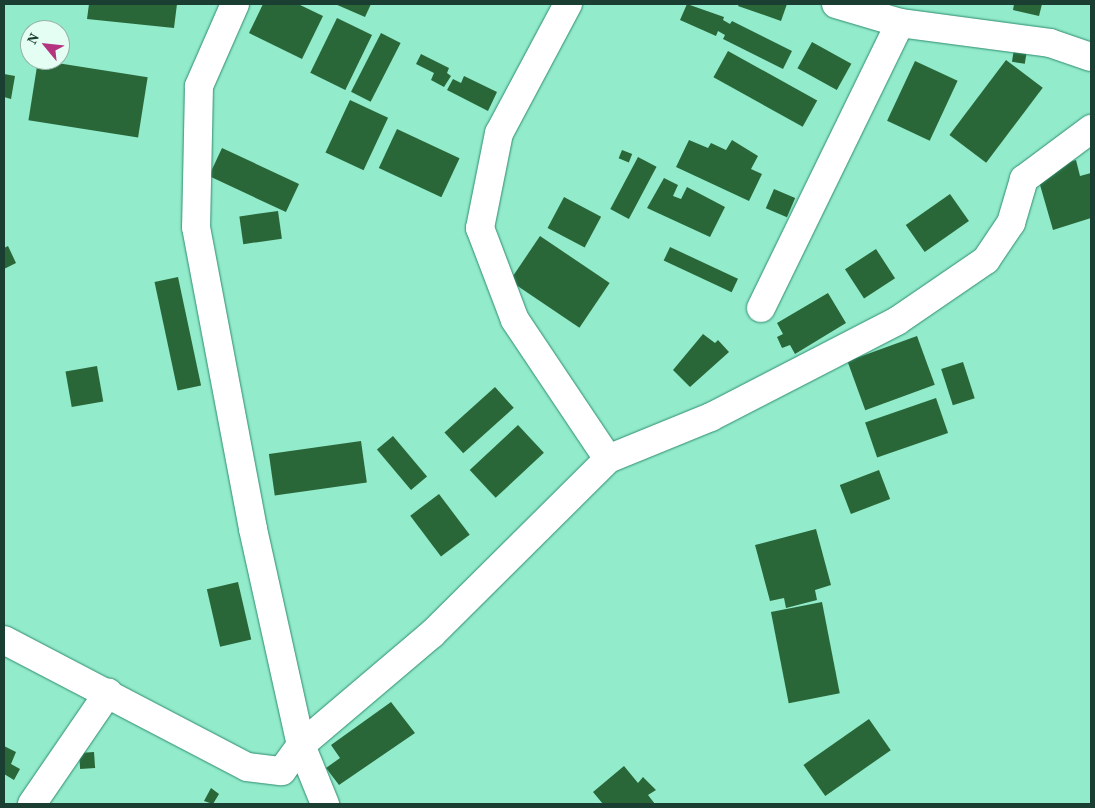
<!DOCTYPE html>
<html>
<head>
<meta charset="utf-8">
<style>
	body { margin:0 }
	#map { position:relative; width:1095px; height:808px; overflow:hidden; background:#92ebcb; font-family:"Source Serif 4",serif }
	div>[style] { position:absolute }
	.building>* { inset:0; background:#2a6738; transform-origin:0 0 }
	.roads { filter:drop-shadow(0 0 1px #2f8c6f) drop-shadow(0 0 1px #2f8c6f) }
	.street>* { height:28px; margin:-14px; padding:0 14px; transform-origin:14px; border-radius:14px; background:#fff }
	span { translate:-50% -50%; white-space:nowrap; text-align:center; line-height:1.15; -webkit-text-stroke:5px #e5fef3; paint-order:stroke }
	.frame { position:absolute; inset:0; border:5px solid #1a3f32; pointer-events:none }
	.north { position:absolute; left:20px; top:20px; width:50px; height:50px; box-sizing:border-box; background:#e5fef3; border:1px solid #94b2a6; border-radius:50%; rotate:298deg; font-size:14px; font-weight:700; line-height:20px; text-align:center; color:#1a3f32 }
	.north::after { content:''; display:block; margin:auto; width:18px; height:22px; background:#b53480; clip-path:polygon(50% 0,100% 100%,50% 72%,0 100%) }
</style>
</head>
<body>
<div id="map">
	<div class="building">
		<div style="clip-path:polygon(89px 4px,177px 4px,174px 28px,87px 19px)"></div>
		<div style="clip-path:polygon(263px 4px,298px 4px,323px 16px,302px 59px,249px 33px)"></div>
		<div style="clip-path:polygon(335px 4px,371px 4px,365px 17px)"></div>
		<div style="clip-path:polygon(687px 4px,724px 17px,723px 20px,730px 24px,732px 21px,792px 51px,783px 69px,723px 39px,725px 35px,718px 31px,716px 36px,680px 20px)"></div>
		<div style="clip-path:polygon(739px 4px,787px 4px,781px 21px,738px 6px)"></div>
		<div style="clip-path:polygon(1014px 4px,1042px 4px,1039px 16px,1013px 10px)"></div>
		<div style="left:337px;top:18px;width:39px;height:61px;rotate:26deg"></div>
		<div style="left:381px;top:33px;width:22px;height:66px;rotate:27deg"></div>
		<div style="left:812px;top:42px;width:45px;height:30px;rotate:29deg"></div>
		<div style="left:1014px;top:49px;width:13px;height:13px;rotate:9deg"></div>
		<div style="left:728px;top:51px;width:102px;height:30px;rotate:29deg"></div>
		<div style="clip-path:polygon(421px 54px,449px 68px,447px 73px,451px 76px,444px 87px,431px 80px,434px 73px,416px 64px)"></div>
		<div style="left:38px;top:60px;width:111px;height:61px;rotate:9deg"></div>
		<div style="left:1006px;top:60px;width:46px;height:94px;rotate:37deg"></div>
		<div style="left:915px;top:61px;width:47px;height:66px;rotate:25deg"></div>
		<div style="clip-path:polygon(4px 74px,15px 76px,11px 99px,4px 97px)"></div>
		<div style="clip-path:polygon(464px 76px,497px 92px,488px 111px,447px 90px,453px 79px,461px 83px)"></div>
		<div style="left:350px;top:100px;width:42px;height:58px;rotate:25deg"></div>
		<div style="left:397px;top:129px;width:69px;height:43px;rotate:25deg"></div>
		<div style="clip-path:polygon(689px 140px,708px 148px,711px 143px,726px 150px,732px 140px,758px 156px,751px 169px,762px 174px,749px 201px,676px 167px)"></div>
		<div style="left:222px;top:148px;width:85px;height:31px;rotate:25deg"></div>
		<div style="left:622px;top:150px;width:11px;height:9px;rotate:22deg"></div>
		<div style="left:638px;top:157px;width:21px;height:59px;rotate:28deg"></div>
		<div style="clip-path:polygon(1076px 160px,1080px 176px,1091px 173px,1091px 218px,1053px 230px,1036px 171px)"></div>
		<div style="clip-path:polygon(664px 178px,678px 185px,673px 196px,681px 199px,687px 187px,725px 207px,710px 237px,647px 208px)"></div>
		<div style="left:774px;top:189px;width:23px;height:21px;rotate:23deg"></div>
		<div style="left:950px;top:194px;width:33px;height:54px;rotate:55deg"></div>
		<div style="left:564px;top:197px;width:42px;height:35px;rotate:28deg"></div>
		<div style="left:278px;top:211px;width:28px;height:39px;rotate:82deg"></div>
		<div style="left:540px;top:236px;width:84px;height:54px;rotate:34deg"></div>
		<div style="clip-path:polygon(8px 246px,16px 263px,4px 269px,4px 248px)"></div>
		<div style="left:670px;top:247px;width:75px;height:15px;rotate:25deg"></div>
		<div style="left:876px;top:249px;width:35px;height:37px;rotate:57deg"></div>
		<div style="left:178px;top:277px;width:111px;height:24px;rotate:78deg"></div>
		<div style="clip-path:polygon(828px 293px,846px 323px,795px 354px,790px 345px,782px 348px,777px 337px,783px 334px,777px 323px)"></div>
		<div style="clip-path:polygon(703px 334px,715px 343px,718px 340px,729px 352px,690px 387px,673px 370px)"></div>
		<div style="left:917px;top:336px;width:52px;height:74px;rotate:70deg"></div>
		<div style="left:963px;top:362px;width:38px;height:23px;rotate:72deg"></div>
		<div style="left:97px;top:366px;width:36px;height:32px;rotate:80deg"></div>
		<div style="left:495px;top:387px;width:28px;height:68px;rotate:48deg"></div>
		<div style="left:936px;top:398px;width:37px;height:75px;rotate:71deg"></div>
		<div style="left:518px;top:425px;width:38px;height:66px;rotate:47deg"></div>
		<div style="left:393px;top:436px;width:53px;height:21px;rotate:50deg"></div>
		<div style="left:361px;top:441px;width:42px;height:93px;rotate:82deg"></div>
		<div style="left:879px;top:470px;width:31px;height:42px;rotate:69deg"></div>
		<div style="left:439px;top:494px;width:51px;height:36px;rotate:53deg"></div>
		<div style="clip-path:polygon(816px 529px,831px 585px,815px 590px,817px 600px,786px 608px,784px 598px,770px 601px,755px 545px)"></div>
		<div style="left:238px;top:582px;width:59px;height:32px;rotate:77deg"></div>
		<div style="left:822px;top:602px;width:93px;height:52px;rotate:79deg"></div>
		<div style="clip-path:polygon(391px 702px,415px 733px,339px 785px,326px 768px,340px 758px,331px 745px)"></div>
		<div style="left:869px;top:719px;width:38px;height:80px;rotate:55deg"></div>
		<div style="clip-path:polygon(4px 746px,16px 752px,11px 764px,20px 769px,14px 780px,4px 774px)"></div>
		<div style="left:94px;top:752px;width:16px;height:15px;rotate:86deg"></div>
		<div style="clip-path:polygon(624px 766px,638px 783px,643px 777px,656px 790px,648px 795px,655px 804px,603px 804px,593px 792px)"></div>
		<div style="clip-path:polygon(211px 788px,219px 794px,213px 804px,204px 801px)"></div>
	</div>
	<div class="roads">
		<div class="street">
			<div style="left:235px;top:4px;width:90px;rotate:113.7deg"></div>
			<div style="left:199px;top:86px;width:141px;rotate:91.2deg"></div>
			<div style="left:196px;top:227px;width:307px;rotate:79.3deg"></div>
			<div style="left:253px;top:529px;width:221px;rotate:77.5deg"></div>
			<div style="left:301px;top:745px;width:64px;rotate:67.9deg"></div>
			<div style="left:568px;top:4px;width:146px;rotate:118.1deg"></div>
			<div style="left:499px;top:133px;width:97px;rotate:101.3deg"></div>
			<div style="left:480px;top:228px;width:98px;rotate:69.2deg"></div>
			<div style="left:515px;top:320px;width:167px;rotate:56.2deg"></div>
			<div style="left:836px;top:4px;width:67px;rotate:16.5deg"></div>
			<div style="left:900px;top:23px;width:151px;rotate:7.6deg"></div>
			<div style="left:1050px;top:43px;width:43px;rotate:18.9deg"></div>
			<div style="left:761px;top:308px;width:317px;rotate:-64deg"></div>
			<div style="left:4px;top:640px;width:274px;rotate:27.6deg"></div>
			<div style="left:247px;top:767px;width:35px;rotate:7deg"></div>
			<div style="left:282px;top:771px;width:32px;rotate:-54deg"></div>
			<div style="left:301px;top:745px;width:172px;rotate:-40.3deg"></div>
			<div style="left:432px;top:634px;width:248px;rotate:-44.8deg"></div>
			<div style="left:608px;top:459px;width:111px;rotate:-22.2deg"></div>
			<div style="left:711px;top:417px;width:209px;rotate:-27.3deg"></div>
			<div style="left:897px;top:321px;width:108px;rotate:-34.4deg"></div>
			<div style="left:986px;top:260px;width:45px;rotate:-56deg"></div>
			<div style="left:1011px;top:223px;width:46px;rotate:-73.5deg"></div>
			<div style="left:1024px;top:179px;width:84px;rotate:-36.7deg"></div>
			<div style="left:32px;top:804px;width:135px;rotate:-55.6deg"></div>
		</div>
	</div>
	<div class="frame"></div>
	<div class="north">N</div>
</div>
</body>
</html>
